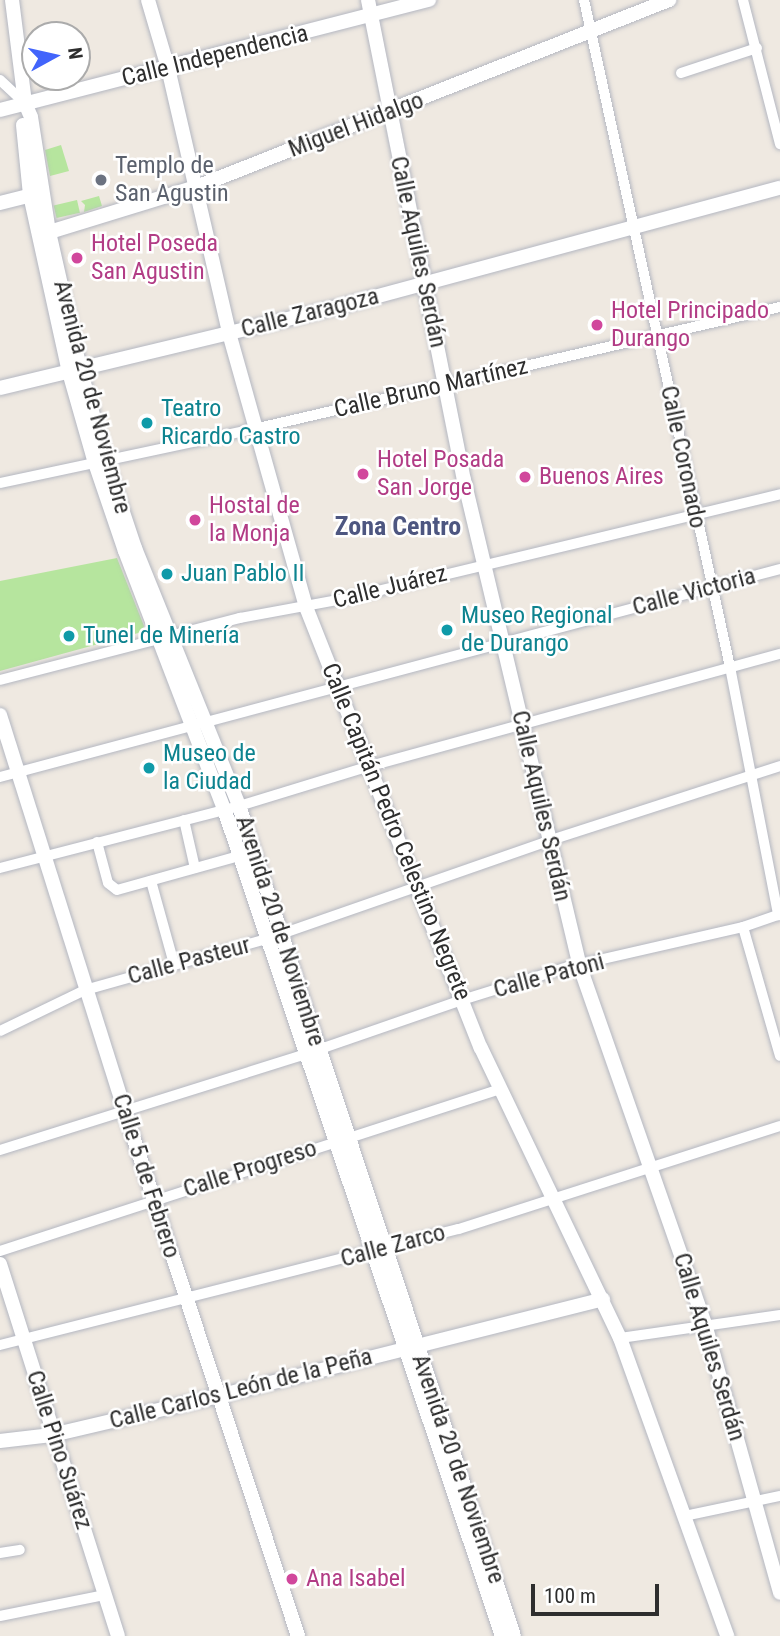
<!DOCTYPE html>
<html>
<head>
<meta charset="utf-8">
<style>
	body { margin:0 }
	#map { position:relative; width:780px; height:1636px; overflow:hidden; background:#efe9e1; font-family:"Roboto Condensed",sans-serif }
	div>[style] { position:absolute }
	.green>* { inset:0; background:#b6e59e; transform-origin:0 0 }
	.roads { filter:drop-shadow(0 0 2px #b4b7c1) drop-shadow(0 0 2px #b4b7c1) }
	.street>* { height:10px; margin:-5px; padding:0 5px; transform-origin:5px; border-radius:5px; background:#fff }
	.secondary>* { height:14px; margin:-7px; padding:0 7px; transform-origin:7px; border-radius:7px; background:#fff }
	.dots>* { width:19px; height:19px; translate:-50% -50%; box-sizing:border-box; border:4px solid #fff; border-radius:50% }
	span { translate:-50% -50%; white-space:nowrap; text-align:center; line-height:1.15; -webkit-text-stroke:5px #fff; paint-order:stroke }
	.street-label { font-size:24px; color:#2e2e2e }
	.worship-label { font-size:24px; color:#5b616d }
	.left { translate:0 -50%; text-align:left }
	.hotel-label { font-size:24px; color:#b23c85 }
	.culture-label { font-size:24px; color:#0d838f }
	.neighbourhood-label { font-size:26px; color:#4d5680; font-weight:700 }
	.north { position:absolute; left:21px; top:21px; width:70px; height:70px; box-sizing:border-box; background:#fff; border:2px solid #ababab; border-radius:50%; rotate:82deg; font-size:19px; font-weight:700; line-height:28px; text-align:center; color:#2e2e2e }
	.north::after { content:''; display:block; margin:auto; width:24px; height:32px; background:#4264fb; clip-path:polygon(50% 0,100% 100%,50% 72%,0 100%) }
	.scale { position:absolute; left:531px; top:1584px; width:128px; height:32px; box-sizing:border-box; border:4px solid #2e2e2e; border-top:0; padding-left:9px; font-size:21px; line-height:24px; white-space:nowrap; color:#2e2e2e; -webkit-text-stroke:5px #fff; paint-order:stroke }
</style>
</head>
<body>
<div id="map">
	<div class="green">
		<div style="clip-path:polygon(61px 145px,69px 171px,50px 176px,45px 150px)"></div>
		<div style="clip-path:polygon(99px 196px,102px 206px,84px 212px,85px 205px,81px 201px)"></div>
		<div style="left:77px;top:200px;width:13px;height:24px;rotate:77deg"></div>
		<div style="clip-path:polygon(117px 558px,144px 626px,142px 632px,0 671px,0 581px)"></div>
	</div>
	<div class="roads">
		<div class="street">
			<div style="left:584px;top:0;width:683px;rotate:77.65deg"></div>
			<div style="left:730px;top:667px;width:253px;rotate:79deg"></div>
			<div style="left:743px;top:0;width:149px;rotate:75.6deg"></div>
			<div style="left:681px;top:73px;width:80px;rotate:-18.2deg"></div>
			<div style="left:0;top:80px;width:34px;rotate:43deg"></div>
			<div style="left:0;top:483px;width:260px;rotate:-12deg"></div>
			<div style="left:254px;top:429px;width:540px;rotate:-13.06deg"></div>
			<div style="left:0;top:680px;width:248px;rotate:-14.5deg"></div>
			<div style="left:240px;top:618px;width:110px;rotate:-10.5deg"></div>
			<div style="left:348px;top:598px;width:444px;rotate:-13.5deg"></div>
			<div style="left:0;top:777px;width:807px;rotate:-14.93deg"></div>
			<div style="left:184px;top:820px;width:49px;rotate:77.1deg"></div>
			<div style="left:97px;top:842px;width:42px;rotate:75deg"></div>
			<div style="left:108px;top:883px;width:11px;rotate:38deg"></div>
			<div style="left:117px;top:890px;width:127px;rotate:-15.6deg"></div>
			<div style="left:0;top:868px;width:247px;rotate:-14.5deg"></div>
			<div style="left:239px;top:806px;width:137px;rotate:-17deg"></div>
			<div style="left:370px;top:766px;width:425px;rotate:-15.3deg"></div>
			<div style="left:151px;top:881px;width:86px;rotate:74.5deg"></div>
			<div style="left:743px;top:927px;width:134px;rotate:74deg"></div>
			<div style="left:0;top:1031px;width:94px;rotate:-25.8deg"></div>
			<div style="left:85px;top:990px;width:189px;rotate:-15.7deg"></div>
			<div style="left:267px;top:939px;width:298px;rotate:-19.2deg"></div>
			<div style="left:548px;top:841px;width:244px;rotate:-17.9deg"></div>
			<div style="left:0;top:1150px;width:314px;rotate:-17.4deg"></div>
			<div style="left:300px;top:1056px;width:171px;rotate:-19.1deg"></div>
			<div style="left:462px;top:1000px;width:111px;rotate:-17.3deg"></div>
			<div style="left:568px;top:967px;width:180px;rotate:-12.9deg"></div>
			<div style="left:743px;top:927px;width:39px;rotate:-19deg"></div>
			<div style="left:0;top:1251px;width:526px;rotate:-17.95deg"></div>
			<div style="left:620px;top:1338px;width:162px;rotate:-8.2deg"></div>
			<div style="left:0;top:1345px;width:473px;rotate:-14.2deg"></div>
			<div style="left:459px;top:1229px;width:337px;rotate:-17.8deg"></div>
			<div style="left:684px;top:1516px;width:98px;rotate:-11.8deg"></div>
			<div style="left:0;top:1553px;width:20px;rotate:-9deg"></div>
			<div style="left:0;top:1616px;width:106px;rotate:-11.4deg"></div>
		</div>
		<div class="secondary">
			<div style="left:12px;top:0;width:104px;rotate:82.8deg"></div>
			<div style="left:25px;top:103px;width:15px;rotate:67deg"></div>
			<div style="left:31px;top:117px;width:116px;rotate:81.1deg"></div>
			<div style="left:49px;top:232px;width:140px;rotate:77.2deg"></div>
			<div style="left:80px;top:369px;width:96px;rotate:74.2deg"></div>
			<div style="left:106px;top:461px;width:92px;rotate:71.6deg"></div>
			<div style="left:135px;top:548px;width:278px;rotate:68deg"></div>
			<div style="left:239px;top:806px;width:874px;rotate:71.67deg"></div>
			<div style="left:148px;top:0;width:71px;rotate:73.6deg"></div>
			<div style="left:168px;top:68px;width:272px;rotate:77deg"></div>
			<div style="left:229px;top:333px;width:285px;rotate:74.3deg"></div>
			<div style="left:306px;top:607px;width:474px;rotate:68.4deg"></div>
			<div style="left:481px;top:1048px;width:322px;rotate:64.4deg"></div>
			<div style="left:620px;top:1338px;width:317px;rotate:70.2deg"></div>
			<div style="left:368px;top:0;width:490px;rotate:78.7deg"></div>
			<div style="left:464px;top:480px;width:497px;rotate:76.6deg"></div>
			<div style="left:579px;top:964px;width:381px;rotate:70.7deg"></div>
			<div style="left:705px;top:1324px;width:279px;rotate:74.4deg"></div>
			<div style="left:0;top:110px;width:443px;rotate:-14.4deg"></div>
			<div style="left:23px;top:125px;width:70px;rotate:84.3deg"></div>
			<div style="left:30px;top:195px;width:181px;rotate:77.6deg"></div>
			<div style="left:69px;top:372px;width:95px;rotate:74.1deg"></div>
			<div style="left:95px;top:463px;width:93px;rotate:71.2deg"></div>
			<div style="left:125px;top:551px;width:276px;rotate:69deg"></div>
			<div style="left:224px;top:809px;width:872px;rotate:71.42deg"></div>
			<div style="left:0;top:203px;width:37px;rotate:-14deg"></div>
			<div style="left:40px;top:235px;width:163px;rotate:-17.1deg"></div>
			<div style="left:196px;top:187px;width:509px;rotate:-21.57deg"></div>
			<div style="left:0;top:388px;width:355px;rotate:-13.5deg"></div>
			<div style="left:345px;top:305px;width:450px;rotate:-15.1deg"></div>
			<div style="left:0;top:715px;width:416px;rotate:72.5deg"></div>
			<div style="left:125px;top:1112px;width:552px;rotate:71.73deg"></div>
			<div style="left:0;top:1264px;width:390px;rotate:72.4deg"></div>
			<div style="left:0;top:1441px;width:52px;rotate:-6.6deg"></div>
			<div style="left:52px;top:1435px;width:171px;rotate:-13.2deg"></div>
			<div style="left:218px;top:1396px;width:397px;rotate:-14.1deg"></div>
		</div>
	</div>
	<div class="dots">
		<div style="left:101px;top:180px;background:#6b7280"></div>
		<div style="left:77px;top:258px;background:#d1479c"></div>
		<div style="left:597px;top:325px;background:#d1479c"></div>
		<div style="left:147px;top:423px;background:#0f9aa8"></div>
		<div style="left:363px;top:474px;background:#d1479c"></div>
		<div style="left:525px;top:477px;background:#d1479c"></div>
		<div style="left:195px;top:520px;background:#d1479c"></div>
		<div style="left:167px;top:574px;background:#0f9aa8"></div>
		<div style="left:447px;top:630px;background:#0f9aa8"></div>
		<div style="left:69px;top:636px;background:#0f9aa8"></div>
		<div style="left:149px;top:768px;background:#0f9aa8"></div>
		<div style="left:292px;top:1579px;background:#d1479c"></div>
	</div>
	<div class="street-label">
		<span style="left:215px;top:56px;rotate:-14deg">Calle Independencia</span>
		<span style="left:356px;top:125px;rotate:-21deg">Miguel Hidalgo</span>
		<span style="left:418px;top:252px;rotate:78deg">Calle Aquiles Serdán</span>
		<span style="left:310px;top:313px;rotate:-14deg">Calle Zaragoza</span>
		<span style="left:431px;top:388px;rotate:-13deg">Calle Bruno Martínez</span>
		<span style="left:92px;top:397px;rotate:75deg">Avenida 20 de Noviembre</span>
		<span style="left:683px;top:457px;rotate:78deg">Calle Coronado</span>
		<span style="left:390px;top:587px;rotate:-14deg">Calle Juárez</span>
		<span style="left:694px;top:592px;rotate:-15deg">Calle Victoria</span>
		<span style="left:541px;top:806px;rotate:77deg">Calle Aquiles Serdán</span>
		<span style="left:396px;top:832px;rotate:68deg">Calle Capitán Pedro Celestino Negrete</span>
		<span style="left:280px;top:931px;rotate:72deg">Avenida 20 de Noviembre</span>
		<span style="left:189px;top:961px;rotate:-15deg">Calle Pasteur</span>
		<span style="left:549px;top:976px;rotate:-15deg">Calle Patoni</span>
		<span style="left:250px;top:1169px;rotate:-18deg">Calle Progreso</span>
		<span style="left:146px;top:1176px;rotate:72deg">Calle 5 de Febrero</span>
		<span style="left:393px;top:1246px;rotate:-15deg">Calle Zarco</span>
		<span style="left:709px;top:1347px;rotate:73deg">Calle Aquiles Serdán</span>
		<span style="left:241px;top:1389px;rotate:-14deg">Calle Carlos León de la Peña</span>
		<span style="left:59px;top:1450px;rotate:72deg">Calle Pino Suárez</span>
		<span style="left:458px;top:1469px;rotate:71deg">Avenida 20 de Noviembre</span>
	</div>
	<div class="worship-label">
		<span class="left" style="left:115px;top:180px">Templo de<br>San Agustin</span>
	</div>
	<div class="hotel-label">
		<span class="left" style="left:91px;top:258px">Hotel Poseda<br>San Agustin</span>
		<span class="left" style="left:611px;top:325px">Hotel Principado<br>Durango</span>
		<span class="left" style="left:377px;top:474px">Hotel Posada<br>San Jorge</span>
		<span class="left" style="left:539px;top:477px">Buenos Aires</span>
		<span class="left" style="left:209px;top:520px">Hostal de<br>la Monja</span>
		<span class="left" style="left:306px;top:1579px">Ana Isabel</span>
	</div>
	<div class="culture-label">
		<span class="left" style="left:161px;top:423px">Teatro<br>Ricardo Castro</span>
		<span class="left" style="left:181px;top:574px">Juan Pablo II</span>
		<span class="left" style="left:461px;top:630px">Museo Regional<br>de Durango</span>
		<span class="left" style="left:83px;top:636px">Tunel de Minería</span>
		<span class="left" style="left:163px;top:768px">Museo de<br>la Ciudad</span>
	</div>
	<div class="neighbourhood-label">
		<span style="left:398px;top:527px">Zona Centro</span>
	</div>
	<div class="north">N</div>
	<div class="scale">100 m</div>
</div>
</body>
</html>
